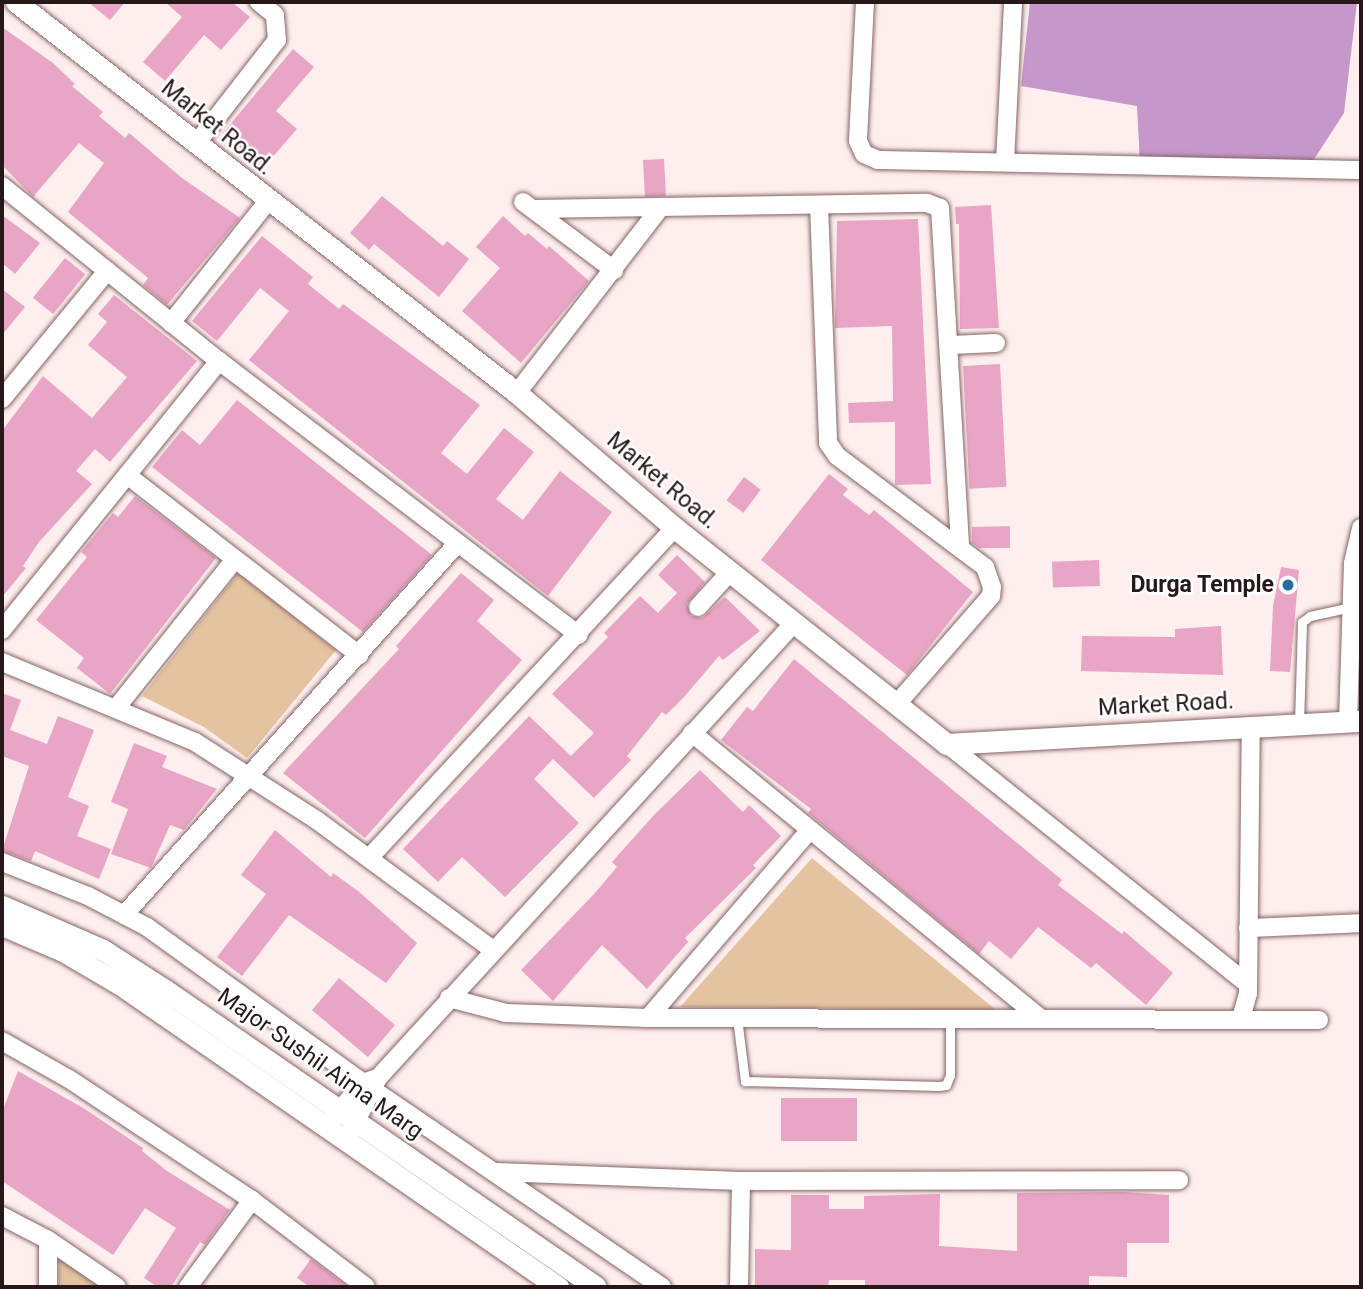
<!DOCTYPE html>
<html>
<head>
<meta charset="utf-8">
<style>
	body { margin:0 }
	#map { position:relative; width:1363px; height:1289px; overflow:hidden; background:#feeeee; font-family:Roboto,sans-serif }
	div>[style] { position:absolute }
	.green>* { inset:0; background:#e3c3a0 }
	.water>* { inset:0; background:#c697cb }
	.building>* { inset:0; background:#e9a5c5; transform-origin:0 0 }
	.roads { filter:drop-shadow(0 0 2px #856465) drop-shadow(0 0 2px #856465) }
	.service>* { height:9px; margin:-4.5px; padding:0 4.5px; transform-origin:4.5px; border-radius:4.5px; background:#fff }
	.minor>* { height:18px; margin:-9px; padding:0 9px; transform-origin:9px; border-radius:9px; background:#fff }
	.tertiary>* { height:21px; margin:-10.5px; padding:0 10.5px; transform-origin:10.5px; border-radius:10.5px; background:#fff }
	.dots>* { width:19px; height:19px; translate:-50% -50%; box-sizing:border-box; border:4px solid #fff; border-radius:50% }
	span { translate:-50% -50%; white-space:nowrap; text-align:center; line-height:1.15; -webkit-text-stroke:5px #fff; paint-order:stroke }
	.street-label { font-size:23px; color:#261819 }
	.poi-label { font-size:23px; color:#261819; font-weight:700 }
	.right { translate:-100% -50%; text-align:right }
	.frame { position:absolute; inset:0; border:4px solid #261819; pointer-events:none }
</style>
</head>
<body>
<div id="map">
	<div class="green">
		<div style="clip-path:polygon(238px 573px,336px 650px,247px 758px,204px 727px,142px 696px)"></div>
		<div style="clip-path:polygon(812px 858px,996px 1010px,680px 1007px)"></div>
		<div style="clip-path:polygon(59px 1257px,102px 1287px,59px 1287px)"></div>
	</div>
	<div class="water">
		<div style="clip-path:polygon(1030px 2px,1357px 2px,1344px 113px,1311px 164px,1140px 163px,1137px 106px,1021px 86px)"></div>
	</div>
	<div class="building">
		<div style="clip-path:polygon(88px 2px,125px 2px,110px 20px)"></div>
		<div style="clip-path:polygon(165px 2px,232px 2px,250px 17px,221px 50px,204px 35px,165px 81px,143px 62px,182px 17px)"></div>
		<div style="clip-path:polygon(2px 27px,53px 63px,75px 84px,72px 86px,103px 112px,99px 116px,125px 138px,129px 133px,182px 178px,240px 218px,167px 305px,143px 285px,148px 278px,68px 212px,104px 163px,79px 143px,33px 197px,2px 165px)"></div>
		<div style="clip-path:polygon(293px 49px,314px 67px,276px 111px,297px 129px,263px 168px,223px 133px)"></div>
		<div style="left:664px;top:159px;width:37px;height:21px;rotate:87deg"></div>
		<div style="clip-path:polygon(382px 196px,443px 246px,447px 241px,469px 259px,439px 297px,374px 244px,369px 250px,350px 233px)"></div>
		<div style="clip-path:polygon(991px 205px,999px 328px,960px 329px,959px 224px,956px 224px,955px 207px)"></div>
		<div style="clip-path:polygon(2px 215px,40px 243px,15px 274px,2px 263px)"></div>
		<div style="clip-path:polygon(503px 216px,525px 236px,528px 233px,547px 249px,549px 246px,589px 281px,521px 363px,462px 311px,500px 268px,476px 247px)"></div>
		<div style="clip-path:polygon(918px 219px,931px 484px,895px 485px,895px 422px,849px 423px,848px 403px,893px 401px,892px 326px,835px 328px,837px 221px)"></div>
		<div style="clip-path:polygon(262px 236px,313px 277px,308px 284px,339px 309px,343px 304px,480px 405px,441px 453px,467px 474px,504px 428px,534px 452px,496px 499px,523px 520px,560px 471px,612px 512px,548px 596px,249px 360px,289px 311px,260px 288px,217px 341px,192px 321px)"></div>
		<div style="left:65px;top:258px;width:26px;height:51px;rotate:39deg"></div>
		<div style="clip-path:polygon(2px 289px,25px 307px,2px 335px)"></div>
		<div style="clip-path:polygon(114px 295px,197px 361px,110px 462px,95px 449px,76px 471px,92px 484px,39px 542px,23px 566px,26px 568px,2px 597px,2px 431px,43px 376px,92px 418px,127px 377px,88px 345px,107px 322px,98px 314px)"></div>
		<div style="left:1000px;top:364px;width:123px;height:37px;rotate:87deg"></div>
		<div style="clip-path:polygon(237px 400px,432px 555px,363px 632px,152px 467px,182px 430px,200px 445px)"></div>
		<div style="clip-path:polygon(829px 474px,848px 489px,843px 495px,869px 515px,874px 510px,973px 592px,907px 675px,761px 560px)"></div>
		<div style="left:744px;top:477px;width:21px;height:29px;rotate:37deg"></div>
		<div style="clip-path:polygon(135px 496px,216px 558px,110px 694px,77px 668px,84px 658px,36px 620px,87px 557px,81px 552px,113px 513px,118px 517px)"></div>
		<div style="clip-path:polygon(1010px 526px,1010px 548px,979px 548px,972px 543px,972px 527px)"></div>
		<div style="clip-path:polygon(677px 555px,705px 582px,687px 604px,691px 616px,702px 618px,725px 597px,760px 631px,723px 660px,719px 656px,684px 697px,666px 715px,662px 712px,627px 756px,631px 760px,594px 798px,553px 759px,534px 779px,579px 823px,505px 897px,462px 857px,438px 882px,403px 849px,529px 716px,571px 756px,594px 733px,552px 694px,608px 637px,604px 633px,640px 596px,658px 613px,677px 593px,658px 575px)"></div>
		<div style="left:1099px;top:560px;width:26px;height:47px;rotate:88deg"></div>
		<div style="clip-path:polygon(1281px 567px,1299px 570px,1290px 672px,1270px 671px,1273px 606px)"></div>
		<div style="clip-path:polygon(461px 573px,494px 600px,477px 621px,522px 660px,365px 838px,283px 773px,399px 649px,396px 646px)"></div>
		<div style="clip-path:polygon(1221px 626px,1223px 675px,1081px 671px,1082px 636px,1175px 637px,1175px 629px)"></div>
		<div style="clip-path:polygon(794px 659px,1062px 880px,1058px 885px,1122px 934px,1124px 931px,1173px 973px,1146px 1005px,1096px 963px,1091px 968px,1038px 927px,1011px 959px,989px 941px,979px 954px,808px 813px,811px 809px,721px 740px,747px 707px,753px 711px)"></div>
		<div style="clip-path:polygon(2px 693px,21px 700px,10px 730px,47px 744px,58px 716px,94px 730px,68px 797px,89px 806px,77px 836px,111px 849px,99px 879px,35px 851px,31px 861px,2px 851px,29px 766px,2px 756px)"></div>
		<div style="clip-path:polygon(134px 743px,167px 756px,162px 767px,217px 789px,184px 830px,170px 825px,151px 868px,111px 854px,128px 809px,111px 802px)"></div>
		<div style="clip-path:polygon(700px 770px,743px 812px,749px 805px,781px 836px,753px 865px,756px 868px,685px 938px,688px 942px,647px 989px,602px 945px,553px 1001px,521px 970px,594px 894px,617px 867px,612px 862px,654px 815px)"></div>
		<div style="clip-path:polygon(275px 830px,331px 877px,333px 873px,358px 891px,417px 943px,386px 983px,289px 915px,242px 976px,217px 957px,266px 894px,241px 875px)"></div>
		<div style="left:339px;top:978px;width:73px;height:42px;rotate:40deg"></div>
		<div style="clip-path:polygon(18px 1071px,85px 1109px,143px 1148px,142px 1151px,167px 1171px,230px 1210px,205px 1245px,200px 1242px,171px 1287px,158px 1287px,144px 1278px,176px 1228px,145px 1208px,113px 1255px,2px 1181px,2px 1112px)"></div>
		<div style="left:781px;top:1098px;width:76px;height:43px"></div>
		<div style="clip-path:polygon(1124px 1192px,1169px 1195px,1169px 1243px,1127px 1243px,1127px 1277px,1089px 1276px,1089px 1287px,865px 1287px,865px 1280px,829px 1280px,828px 1287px,755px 1287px,755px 1249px,791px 1250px,791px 1195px,829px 1195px,829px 1209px,864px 1209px,864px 1196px,940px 1194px,939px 1246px,1017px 1251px,1017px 1193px)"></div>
		<div style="clip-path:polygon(311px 1259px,348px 1287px,310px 1287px,297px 1278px)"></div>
	</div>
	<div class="roads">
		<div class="service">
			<div style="left:1299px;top:724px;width:102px;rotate:-88.3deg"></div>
			<div style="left:1302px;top:622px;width:10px;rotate:-37deg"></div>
			<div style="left:1310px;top:616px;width:42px;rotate:-12.4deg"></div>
			<div style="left:737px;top:1018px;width:64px;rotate:82.8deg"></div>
			<div style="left:745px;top:1081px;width:194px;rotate:1.5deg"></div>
			<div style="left:939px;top:1086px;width:7px;rotate:-8deg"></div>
			<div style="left:946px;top:1085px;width:11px;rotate:-68deg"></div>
			<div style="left:950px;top:1075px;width:57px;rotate:-90deg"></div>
		</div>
		<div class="minor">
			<div style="left:865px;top:2px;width:139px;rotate:92.9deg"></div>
			<div style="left:858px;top:141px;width:14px;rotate:65deg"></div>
			<div style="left:864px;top:154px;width:15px;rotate:23deg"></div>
			<div style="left:878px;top:160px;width:483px;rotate:1.2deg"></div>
			<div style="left:196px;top:144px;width:132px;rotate:-52.1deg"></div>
			<div style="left:277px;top:40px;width:25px;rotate:-95deg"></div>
			<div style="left:275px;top:15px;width:21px;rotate:-141deg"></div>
			<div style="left:1005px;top:162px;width:160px;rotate:-87.1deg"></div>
			<div style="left:2px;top:186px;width:279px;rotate:38.9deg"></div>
			<div style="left:219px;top:361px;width:452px;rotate:37.3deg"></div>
			<div style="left:523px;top:202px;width:114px;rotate:36.8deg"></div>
			<div style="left:819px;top:205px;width:238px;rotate:87.8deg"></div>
			<div style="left:828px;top:443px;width:16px;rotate:55deg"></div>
			<div style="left:837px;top:456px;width:185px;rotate:36.9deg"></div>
			<div style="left:985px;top:567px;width:21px;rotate:71deg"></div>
			<div style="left:992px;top:587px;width:9px;rotate:96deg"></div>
			<div style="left:991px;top:596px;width:145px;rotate:131.1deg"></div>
			<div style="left:533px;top:209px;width:394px;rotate:-0.9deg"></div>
			<div style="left:927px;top:203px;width:14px;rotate:21deg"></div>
			<div style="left:940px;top:208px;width:339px;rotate:86.6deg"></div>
			<div style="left:171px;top:323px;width:156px;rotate:-51.5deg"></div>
			<div style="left:950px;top:345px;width:46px;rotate:-2.5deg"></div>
			<div style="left:517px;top:393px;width:235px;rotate:-52.3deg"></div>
			<div style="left:2px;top:399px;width:166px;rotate:-50.6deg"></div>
			<div style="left:127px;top:475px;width:294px;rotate:37.8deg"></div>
			<div style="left:698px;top:607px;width:47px;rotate:-47.6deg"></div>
			<div style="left:2px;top:630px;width:346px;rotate:-51.1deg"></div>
			<div style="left:2px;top:662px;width:209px;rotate:22.5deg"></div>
			<div style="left:195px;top:742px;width:146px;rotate:32.7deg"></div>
			<div style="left:318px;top:821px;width:217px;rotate:36.4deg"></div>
			<div style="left:117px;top:707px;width:189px;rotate:-51.4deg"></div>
			<div style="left:1348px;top:722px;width:159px;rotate:-88.2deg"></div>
			<div style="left:1353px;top:563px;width:36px;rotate:-77deg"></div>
			<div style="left:692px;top:733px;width:450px;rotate:39.3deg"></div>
			<div style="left:947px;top:744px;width:385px;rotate:38.6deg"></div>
			<div style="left:369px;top:858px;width:450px;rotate:-47.2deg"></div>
			<div style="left:2px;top:862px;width:92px;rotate:21.6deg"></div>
			<div style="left:88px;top:896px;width:67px;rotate:27.7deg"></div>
			<div style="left:147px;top:927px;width:266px;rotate:35.8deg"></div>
			<div style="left:363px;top:1083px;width:362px;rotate:34.3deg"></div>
			<div style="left:124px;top:915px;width:499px;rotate:-48.1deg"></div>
			<div style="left:1248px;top:928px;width:113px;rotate:-2.5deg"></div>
			<div style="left:449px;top:998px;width:59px;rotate:14.7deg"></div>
			<div style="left:506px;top:1013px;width:142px;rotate:2deg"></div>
			<div style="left:648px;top:1018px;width:671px;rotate:0.17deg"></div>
			<div style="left:648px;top:1018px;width:245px;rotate:-49.3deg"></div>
			<div style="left:1241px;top:1018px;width:26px;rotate:-74deg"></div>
			<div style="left:1248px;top:993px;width:267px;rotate:-89.4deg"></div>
			<div style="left:2px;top:1041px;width:77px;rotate:29.6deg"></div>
			<div style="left:69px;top:1079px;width:219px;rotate:33.5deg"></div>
			<div style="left:252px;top:1200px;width:143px;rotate:37.3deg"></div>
			<div style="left:332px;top:1119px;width:48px;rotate:-49.3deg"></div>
			<div style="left:363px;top:1083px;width:12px;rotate:-20deg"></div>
			<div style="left:350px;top:1133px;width:62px;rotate:-63deg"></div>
			<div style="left:378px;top:1078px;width:617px;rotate:-47.56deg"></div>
			<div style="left:497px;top:1172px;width:244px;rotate:2.1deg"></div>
			<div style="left:741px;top:1181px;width:438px;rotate:-0.1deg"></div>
			<div style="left:2px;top:1216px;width:52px;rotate:27.6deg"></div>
			<div style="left:48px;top:1240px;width:83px;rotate:34.3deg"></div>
			<div style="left:48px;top:1287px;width:47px;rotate:-90deg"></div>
			<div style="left:188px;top:1287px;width:108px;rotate:-53.7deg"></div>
			<div style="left:739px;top:1287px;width:106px;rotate:-88.9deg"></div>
		</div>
		<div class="tertiary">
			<div style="left:16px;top:2px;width:636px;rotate:37.97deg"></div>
			<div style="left:517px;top:393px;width:208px;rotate:40.5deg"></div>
			<div style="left:675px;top:528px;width:347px;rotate:38.5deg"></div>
			<div style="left:947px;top:744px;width:415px;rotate:-3.2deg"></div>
			<div style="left:2px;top:906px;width:110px;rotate:23.5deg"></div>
			<div style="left:103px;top:950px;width:74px;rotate:32.8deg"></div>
			<div style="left:165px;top:990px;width:523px;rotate:34.57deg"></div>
			<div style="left:2px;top:925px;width:66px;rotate:23.1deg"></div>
			<div style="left:63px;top:951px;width:71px;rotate:30.5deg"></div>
			<div style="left:124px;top:987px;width:528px;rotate:34.65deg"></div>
		</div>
	</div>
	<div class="dots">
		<div style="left:1288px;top:585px;background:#256da1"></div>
	</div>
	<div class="street-label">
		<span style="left:217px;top:128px;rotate:39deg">Market Road.</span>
		<span style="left:662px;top:481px;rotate:40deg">Market Road.</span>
		<span style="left:1166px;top:705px;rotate:-3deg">Market Road.</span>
		<span style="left:320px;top:1064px;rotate:35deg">Major Sushil Aima Marg</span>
	</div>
	<div class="poi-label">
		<span class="right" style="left:1274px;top:585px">Durga Temple</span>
	</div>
	<div class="frame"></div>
</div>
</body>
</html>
